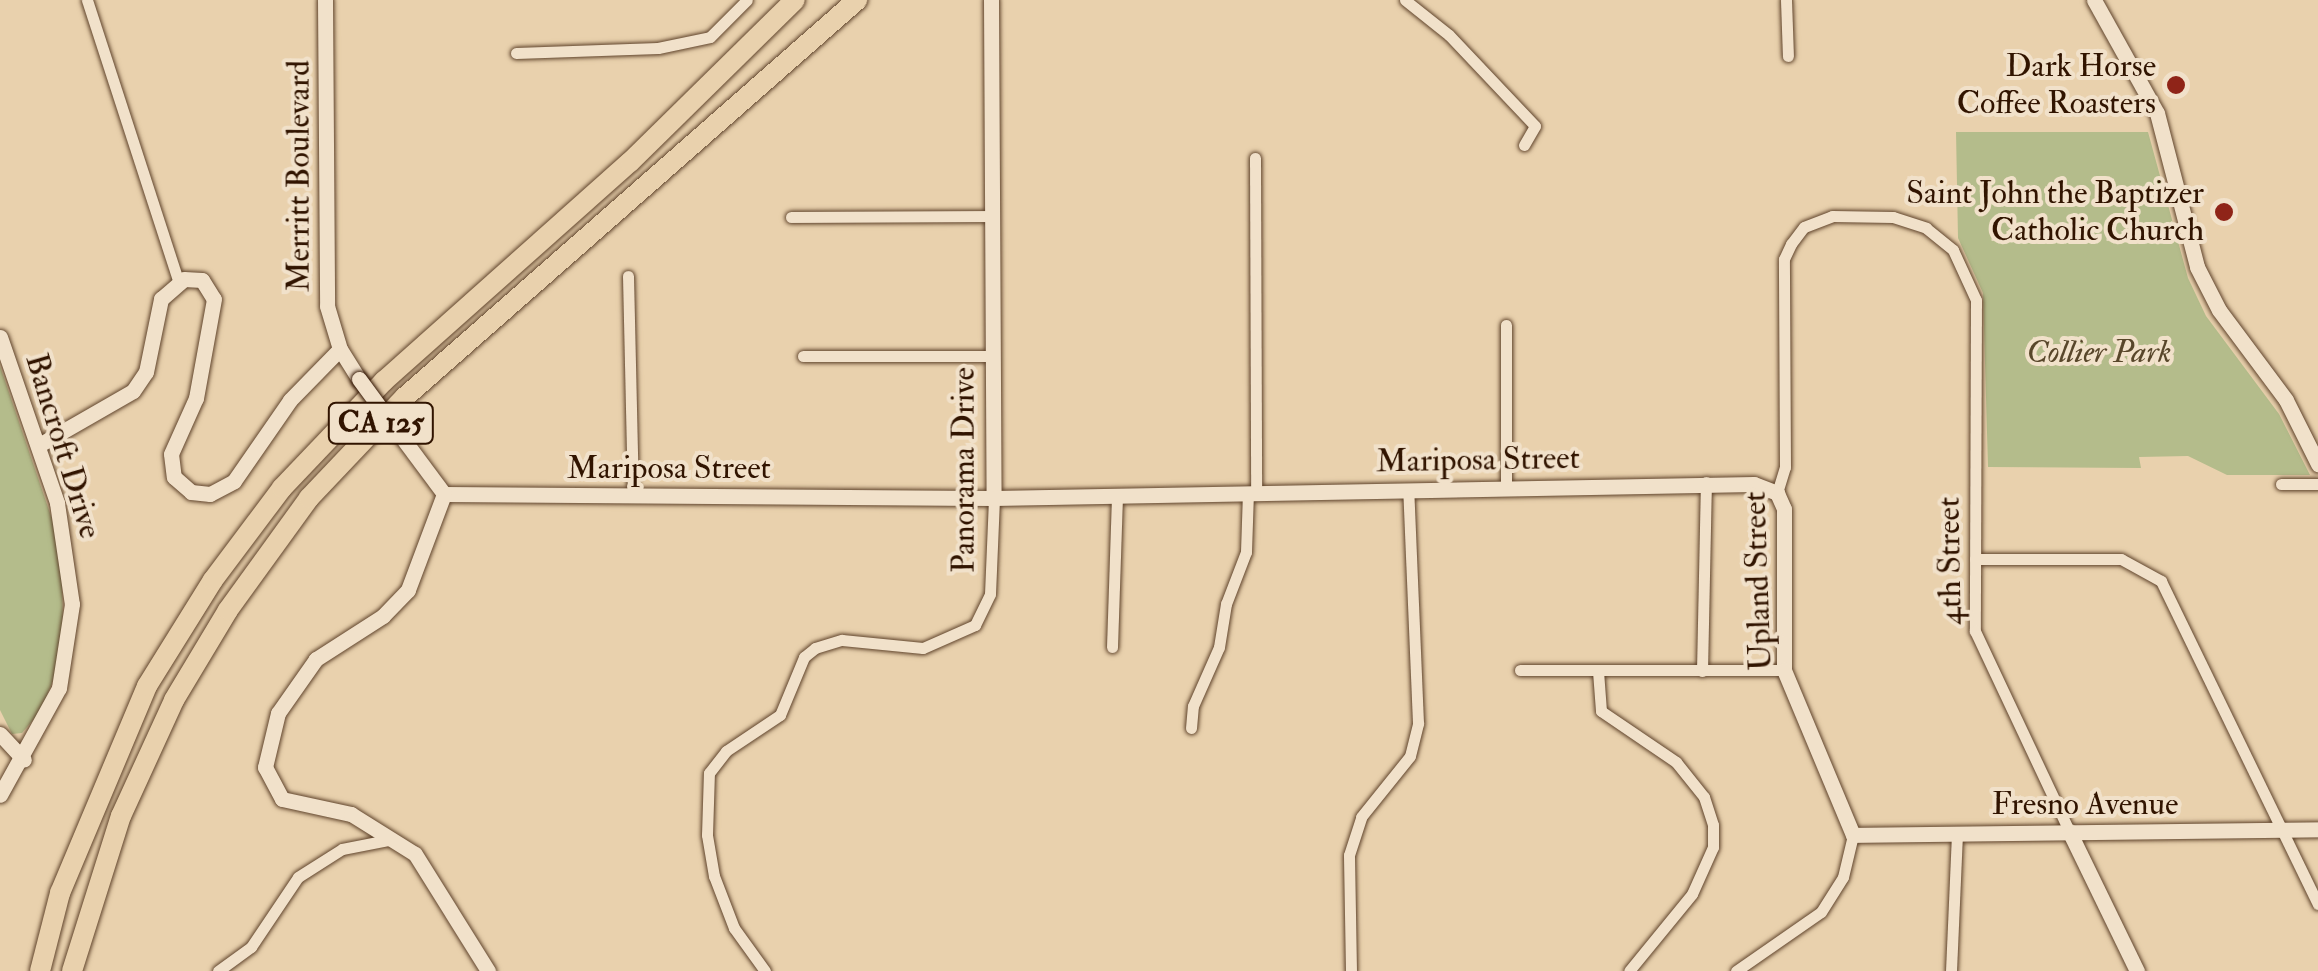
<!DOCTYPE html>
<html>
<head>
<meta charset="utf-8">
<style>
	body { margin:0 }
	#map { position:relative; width:2318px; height:971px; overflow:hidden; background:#e9d1ad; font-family:"IM FELL Double Pica",serif }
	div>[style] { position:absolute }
	.green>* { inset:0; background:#b4bc8b }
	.roads { filter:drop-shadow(0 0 2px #5f432b) drop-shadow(0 0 2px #5f432b) }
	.street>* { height:11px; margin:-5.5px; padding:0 5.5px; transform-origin:5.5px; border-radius:5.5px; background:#f1e1ca }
	.secondary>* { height:15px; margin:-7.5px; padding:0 7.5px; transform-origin:7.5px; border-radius:7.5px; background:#f1e1ca }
	.highway>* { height:20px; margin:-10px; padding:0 10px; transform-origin:10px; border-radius:10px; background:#e9d1ad }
	.bridges { filter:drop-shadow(0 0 2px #311400) drop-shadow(0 0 2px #311400) }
	.secondary-bridge>* { height:15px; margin:-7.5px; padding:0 7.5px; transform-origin:7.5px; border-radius:7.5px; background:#f1e1ca }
	.dots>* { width:28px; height:28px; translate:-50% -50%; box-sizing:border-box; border:5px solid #f1e1ca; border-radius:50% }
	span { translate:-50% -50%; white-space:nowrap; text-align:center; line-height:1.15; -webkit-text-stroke:8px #f1e1ca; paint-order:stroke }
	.shield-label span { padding:2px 8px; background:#f1e1ca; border:2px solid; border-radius:8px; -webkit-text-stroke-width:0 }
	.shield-label { font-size:30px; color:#311400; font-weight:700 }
	.poi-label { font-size:32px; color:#311400 }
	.right { translate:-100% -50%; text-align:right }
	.street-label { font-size:32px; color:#311400 }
	.park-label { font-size:32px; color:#58462a; font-style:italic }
</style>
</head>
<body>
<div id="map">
	<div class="green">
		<div style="clip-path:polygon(1956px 132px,2148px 132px,2188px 278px,2206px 316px,2279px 414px,2310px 475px,2227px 475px,2188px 456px,2139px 457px,2141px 468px,1988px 467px,1983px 293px,1958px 238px)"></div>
		<div style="clip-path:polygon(0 366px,53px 522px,62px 572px,63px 630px,55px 676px,40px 712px,22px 733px,12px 734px,0 710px)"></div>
	</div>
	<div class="roads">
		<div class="street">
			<div style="left:87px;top:0;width:294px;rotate:72deg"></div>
			<div style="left:1405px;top:0;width:56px;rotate:38.5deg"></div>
			<div style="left:1449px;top:35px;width:125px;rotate:46.6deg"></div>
			<div style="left:1535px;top:126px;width:22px;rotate:120deg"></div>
			<div style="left:1786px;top:0;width:56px;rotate:88deg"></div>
			<div style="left:516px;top:53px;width:142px;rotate:-2deg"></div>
			<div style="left:658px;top:48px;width:53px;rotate:-11.9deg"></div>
			<div style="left:710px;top:37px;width:52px;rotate:-45deg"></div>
			<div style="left:1255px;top:158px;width:335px;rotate:89.8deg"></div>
			<div style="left:791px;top:217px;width:201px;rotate:-0.3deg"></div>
			<div style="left:628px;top:276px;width:219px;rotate:88.7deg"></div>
			<div style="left:1506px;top:325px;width:162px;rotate:90deg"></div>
			<div style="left:803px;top:356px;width:189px"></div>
			<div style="left:2281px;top:484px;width:37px"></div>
			<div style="left:1777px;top:493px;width:27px;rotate:-73deg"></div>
			<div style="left:1785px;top:467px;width:208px;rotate:-90.3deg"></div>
			<div style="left:1784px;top:259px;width:17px;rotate:-65deg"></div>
			<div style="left:1791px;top:244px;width:21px;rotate:-53deg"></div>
			<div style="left:1804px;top:227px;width:30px;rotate:-21deg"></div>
			<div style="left:1832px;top:216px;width:61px;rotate:0.9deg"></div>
			<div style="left:1893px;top:217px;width:35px;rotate:18deg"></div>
			<div style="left:1926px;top:228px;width:35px;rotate:39deg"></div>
			<div style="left:1953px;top:250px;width:55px;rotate:65.3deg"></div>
			<div style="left:1976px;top:300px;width:331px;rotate:90.2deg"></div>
			<div style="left:1975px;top:631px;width:221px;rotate:64.8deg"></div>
			<div style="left:1975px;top:559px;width:146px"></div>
			<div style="left:2121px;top:559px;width:46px;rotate:28.8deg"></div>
			<div style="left:2161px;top:581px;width:359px;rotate:64.1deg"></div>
			<div style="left:1112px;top:647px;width:151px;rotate:-88.1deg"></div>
			<div style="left:1520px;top:670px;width:264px"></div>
			<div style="left:1598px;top:671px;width:40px;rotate:85.7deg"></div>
			<div style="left:1601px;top:711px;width:91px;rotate:34.2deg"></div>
			<div style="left:1676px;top:762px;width:45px;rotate:51.3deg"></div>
			<div style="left:1704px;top:797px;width:29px;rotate:72deg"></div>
			<div style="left:1713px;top:825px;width:22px;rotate:90deg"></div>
			<div style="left:1713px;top:847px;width:51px;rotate:114.1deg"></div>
			<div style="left:1692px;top:894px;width:99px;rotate:129.3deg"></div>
			<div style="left:1702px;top:671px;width:189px;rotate:-88.8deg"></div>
			<div style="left:1191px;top:728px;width:22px;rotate:-85deg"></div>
			<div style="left:1193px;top:706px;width:64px;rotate:-66.2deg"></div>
			<div style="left:1219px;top:647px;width:44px;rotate:-80.8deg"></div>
			<div style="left:1226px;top:604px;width:56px;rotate:-69deg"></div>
			<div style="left:1246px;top:552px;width:59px;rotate:-88.1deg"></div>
			<div style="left:218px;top:971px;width:41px;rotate:-36deg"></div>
			<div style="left:251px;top:947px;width:84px;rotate:-56.1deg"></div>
			<div style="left:298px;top:877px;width:52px;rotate:-32.5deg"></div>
			<div style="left:342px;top:849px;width:52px;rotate:-11.1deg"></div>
			<div style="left:765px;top:971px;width:53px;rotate:-125.8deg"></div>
			<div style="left:734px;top:928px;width:56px;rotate:-111deg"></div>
			<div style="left:714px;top:876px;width:42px;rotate:-99.7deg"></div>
			<div style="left:707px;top:835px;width:62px;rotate:-88.2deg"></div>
			<div style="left:709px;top:773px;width:28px;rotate:-52deg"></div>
			<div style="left:726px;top:751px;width:65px;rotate:-33.7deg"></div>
			<div style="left:780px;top:715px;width:63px;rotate:-67.5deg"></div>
			<div style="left:804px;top:657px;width:14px;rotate:-39deg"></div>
			<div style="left:815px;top:648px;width:28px;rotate:-17deg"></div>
			<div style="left:842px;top:640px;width:81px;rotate:5.6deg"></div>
			<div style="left:923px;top:648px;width:57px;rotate:-23.9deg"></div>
			<div style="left:975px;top:625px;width:34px;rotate:-64deg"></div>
			<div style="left:990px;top:594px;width:96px;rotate:-87.6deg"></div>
			<div style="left:1351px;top:971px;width:116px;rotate:-91deg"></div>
			<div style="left:1349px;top:855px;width:40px;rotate:-72deg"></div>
			<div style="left:1361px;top:817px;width:78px;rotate:-51.2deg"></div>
			<div style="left:1410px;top:756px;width:34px;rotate:-76deg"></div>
			<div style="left:1418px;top:723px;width:234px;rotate:-92.4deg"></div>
			<div style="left:1736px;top:971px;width:103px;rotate:-34.8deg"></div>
			<div style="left:1821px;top:912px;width:41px;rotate:-57.8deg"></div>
			<div style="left:1843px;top:877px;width:43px;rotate:-76.6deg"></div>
			<div style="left:1951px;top:971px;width:139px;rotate:-87.5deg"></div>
		</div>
		<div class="secondary">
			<div style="left:325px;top:0;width:306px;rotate:89.6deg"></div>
			<div style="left:327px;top:306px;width:45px;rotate:73.2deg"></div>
			<div style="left:340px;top:349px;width:36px;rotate:58deg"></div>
			<div style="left:991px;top:0;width:498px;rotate:89.7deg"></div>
			<div style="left:2094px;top:0;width:129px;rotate:60.9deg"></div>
			<div style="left:2157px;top:113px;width:159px;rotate:75.4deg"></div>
			<div style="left:2197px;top:267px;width:48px;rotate:62.9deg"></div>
			<div style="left:2219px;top:310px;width:112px;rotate:53.3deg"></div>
			<div style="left:2286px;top:400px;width:72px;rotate:63.4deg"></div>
			<div style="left:0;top:337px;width:176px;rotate:71deg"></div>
			<div style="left:57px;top:503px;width:102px;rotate:81.6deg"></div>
			<div style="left:72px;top:604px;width:85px;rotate:98.8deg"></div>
			<div style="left:59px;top:688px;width:122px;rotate:118.9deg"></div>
			<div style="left:398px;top:432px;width:77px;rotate:53.4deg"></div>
			<div style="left:39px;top:445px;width:108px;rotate:-29.9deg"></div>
			<div style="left:133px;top:391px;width:23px;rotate:-56deg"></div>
			<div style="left:146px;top:372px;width:75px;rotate:-78.4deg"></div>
			<div style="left:161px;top:299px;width:30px;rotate:-41deg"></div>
			<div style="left:184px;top:279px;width:18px;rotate:3deg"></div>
			<div style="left:202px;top:280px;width:22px;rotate:58deg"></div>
			<div style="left:214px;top:299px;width:101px;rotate:100.3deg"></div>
			<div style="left:196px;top:398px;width:61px;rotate:114.1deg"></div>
			<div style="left:171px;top:454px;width:23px;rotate:83deg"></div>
			<div style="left:174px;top:477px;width:23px;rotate:41deg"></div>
			<div style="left:191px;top:492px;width:19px;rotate:6deg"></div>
			<div style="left:210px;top:494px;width:27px;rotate:-28deg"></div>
			<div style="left:234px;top:481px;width:98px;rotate:-55.3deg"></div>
			<div style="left:290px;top:400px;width:71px;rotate:-45.6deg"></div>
			<div style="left:444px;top:494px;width:550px;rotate:0.42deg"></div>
			<div style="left:994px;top:498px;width:760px;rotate:-1.06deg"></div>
			<div style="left:1754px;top:484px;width:25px;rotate:21deg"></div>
			<div style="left:1777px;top:493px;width:17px;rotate:66deg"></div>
			<div style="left:1784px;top:509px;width:161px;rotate:90deg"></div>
			<div style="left:1784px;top:670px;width:179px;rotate:67.3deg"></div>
			<div style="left:1853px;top:835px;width:465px;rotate:-0.7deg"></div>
			<div style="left:444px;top:494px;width:103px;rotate:110.6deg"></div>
			<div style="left:408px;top:590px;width:36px;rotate:134deg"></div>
			<div style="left:383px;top:616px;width:80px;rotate:147.3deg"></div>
			<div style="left:316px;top:659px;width:66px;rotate:125.1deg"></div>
			<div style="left:278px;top:713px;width:56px;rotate:103.5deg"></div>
			<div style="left:265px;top:767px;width:36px;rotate:62deg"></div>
			<div style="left:282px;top:799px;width:71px;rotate:12.3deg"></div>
			<div style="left:351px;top:814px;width:75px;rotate:32deg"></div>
			<div style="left:415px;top:854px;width:138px;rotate:58deg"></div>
			<div style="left:0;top:734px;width:35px;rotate:47deg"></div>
			<div style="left:2069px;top:831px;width:156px;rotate:64.1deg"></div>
		</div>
		<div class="highway">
			<div style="left:40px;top:971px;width:81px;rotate:-75.6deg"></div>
			<div style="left:60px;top:893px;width:225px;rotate:-67.2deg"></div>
			<div style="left:147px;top:686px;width:125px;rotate:-58.1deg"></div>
			<div style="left:213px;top:580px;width:115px;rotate:-53.1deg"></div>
			<div style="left:282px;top:488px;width:148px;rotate:-46.4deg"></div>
			<div style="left:384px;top:381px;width:329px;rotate:-41.7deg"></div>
			<div style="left:630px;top:162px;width:231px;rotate:-44.5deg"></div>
			<div style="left:72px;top:971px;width:163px;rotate:-72.5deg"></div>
			<div style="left:121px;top:816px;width:128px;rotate:-65.4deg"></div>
			<div style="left:174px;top:700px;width:105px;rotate:-59deg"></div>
			<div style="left:228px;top:610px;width:138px;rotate:-54.1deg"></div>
			<div style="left:309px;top:498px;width:139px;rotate:-46.5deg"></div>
			<div style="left:405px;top:397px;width:602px;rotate:-41.29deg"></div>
		</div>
	</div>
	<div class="bridges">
		<div class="secondary-bridge">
			<div style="left:359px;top:379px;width:66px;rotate:53.7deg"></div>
		</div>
	</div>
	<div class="dots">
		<div style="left:2176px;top:85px;background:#8f2418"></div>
		<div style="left:2224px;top:212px;background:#8f2418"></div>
	</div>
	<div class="shield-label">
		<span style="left:381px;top:423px">CA 125</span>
	</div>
	<div class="poi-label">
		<span class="right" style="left:2156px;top:85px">Dark Horse<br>Coffee Roasters</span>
		<span class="right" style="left:2204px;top:212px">Saint John the Baptizer<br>Catholic Church</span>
	</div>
	<div class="street-label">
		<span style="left:299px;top:176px;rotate:-90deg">Merritt Boulevard</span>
		<span style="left:63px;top:446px;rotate:73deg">Bancroft Drive</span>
		<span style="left:1478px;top:460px;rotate:-1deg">Mariposa Street</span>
		<span style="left:669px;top:468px">Mariposa Street</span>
		<span style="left:964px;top:470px;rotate:-90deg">Panorama Drive</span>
		<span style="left:1950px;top:561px;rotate:-91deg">4th Street</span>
		<span style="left:1758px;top:581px;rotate:-92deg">Upland Street</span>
		<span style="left:2085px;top:804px">Fresno Avenue</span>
	</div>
	<div class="park-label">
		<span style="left:2099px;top:352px">Collier Park</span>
	</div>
</div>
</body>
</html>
